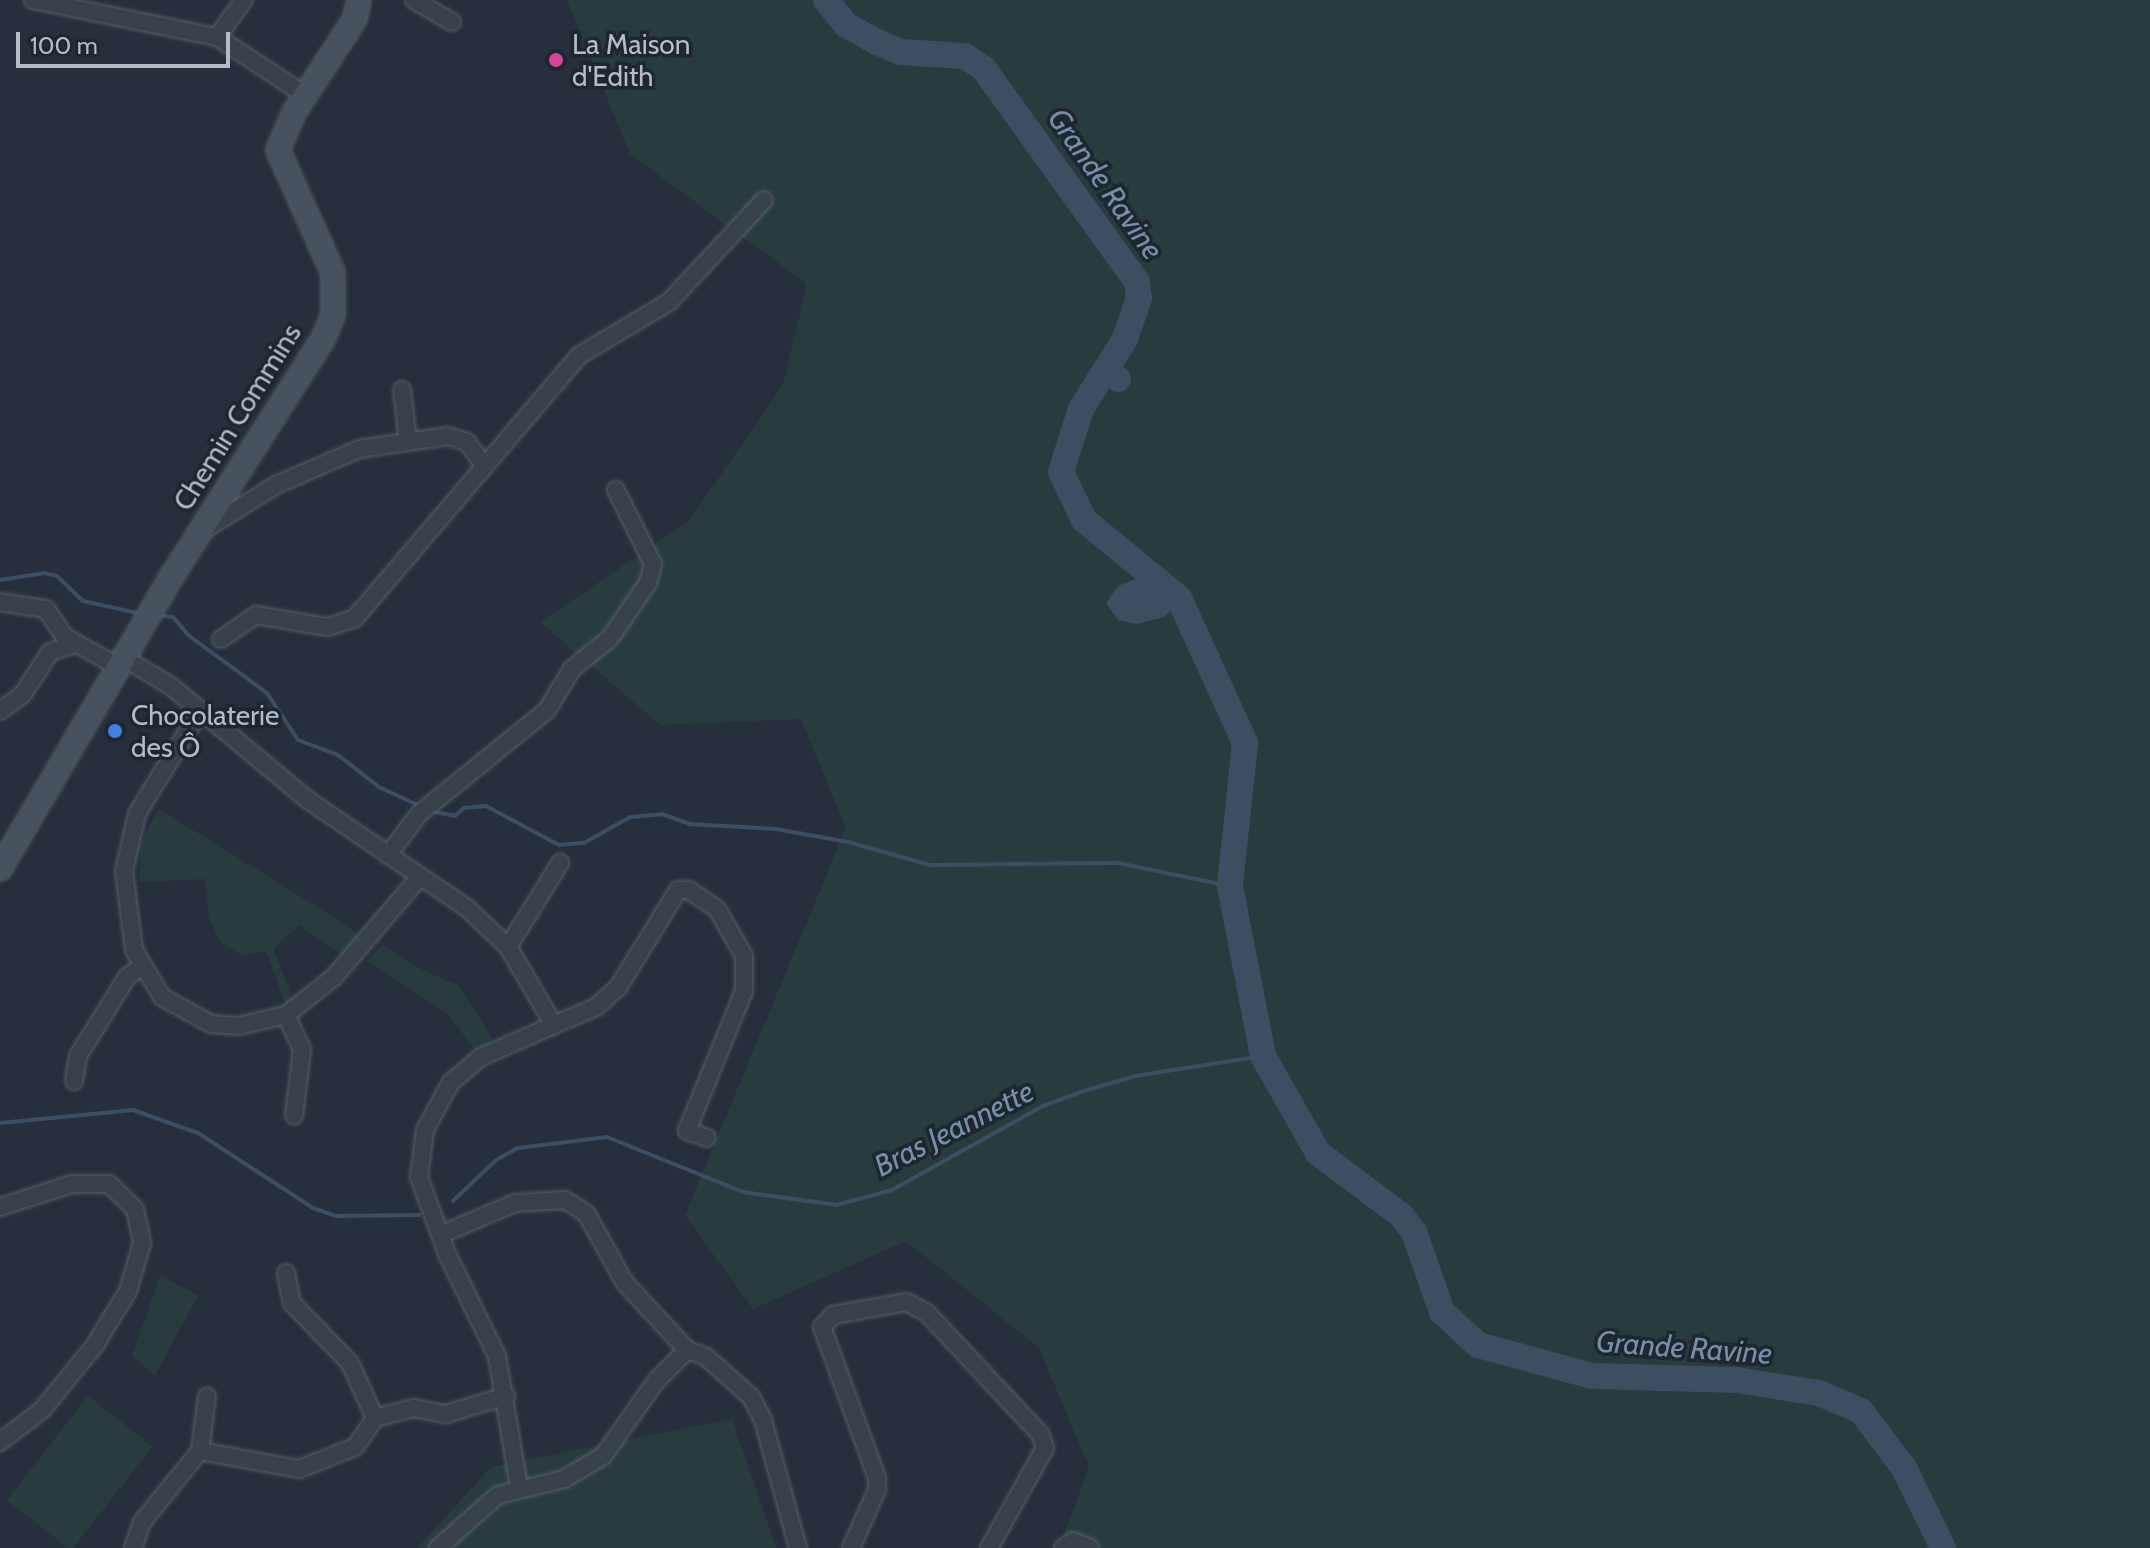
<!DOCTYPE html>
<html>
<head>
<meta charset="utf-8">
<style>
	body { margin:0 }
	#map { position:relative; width:2150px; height:1548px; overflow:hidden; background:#262f3b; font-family:Cabin,sans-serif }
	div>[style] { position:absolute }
	.green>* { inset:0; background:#283c3d; transform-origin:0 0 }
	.water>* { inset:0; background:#3d4e63 }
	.round { border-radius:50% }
	.stream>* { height:4px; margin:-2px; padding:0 2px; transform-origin:2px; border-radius:2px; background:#3d4e63 }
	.river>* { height:26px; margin:-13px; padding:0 13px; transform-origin:13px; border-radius:13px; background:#3d4e63 }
	.roads { filter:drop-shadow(0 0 2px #575f69) drop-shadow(0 0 2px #575f69) }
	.street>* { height:16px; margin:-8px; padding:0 8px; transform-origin:8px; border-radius:8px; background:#39414b }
	.secondary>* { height:22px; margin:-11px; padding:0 11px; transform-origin:11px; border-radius:11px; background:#48515e }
	.dots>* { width:22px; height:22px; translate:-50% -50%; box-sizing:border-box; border:4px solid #1e2630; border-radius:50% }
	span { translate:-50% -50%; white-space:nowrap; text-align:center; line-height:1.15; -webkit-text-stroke:7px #1e2630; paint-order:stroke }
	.poi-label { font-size:28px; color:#b5bcc7 }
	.left { translate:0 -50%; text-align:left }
	.street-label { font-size:28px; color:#b5bcc7 }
	.water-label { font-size:30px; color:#788ea8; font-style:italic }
	.scale { position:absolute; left:16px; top:32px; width:214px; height:36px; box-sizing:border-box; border:4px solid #b5bcc7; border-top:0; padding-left:10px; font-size:24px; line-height:28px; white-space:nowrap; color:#b5bcc7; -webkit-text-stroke:6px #1e2630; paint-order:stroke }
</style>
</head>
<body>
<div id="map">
	<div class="green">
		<div style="clip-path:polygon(567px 0,2150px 0,2150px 1548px,1059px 1548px,1089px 1467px,1039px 1348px,906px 1241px,753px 1309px,685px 1215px,846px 828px,801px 719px,660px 725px,540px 622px,688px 522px,783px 385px,807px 284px,630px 154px)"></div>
		<div style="clip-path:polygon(159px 809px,319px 908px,362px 937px,344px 957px,299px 925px,273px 949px,294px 1001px,286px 1006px,266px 951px,241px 955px,219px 941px,209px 917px,205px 879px,139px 882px,141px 842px)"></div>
		<div style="clip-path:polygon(382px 944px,412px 965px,459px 986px,494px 1041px,475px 1051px,448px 1014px,368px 961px)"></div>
		<div style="clip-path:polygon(160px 1275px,198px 1295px,155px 1376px,132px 1356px)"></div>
		<div style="left:88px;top:1396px;width:82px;height:132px;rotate:38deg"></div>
		<div style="clip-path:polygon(732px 1419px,776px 1548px,417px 1548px,491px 1467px)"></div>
	</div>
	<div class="water">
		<div class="round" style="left:1105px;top:366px;width:26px;height:26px"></div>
		<div style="clip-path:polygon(1138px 578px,1172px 582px,1186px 597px,1164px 617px,1137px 624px,1118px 620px,1106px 603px,1118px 586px)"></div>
	</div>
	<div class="stream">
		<div style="left:0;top:580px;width:45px;rotate:-9deg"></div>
		<div style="left:44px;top:573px;width:13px;rotate:13deg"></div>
		<div style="left:57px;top:576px;width:36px;rotate:44deg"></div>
		<div style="left:83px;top:601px;width:60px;rotate:12.4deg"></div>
		<div style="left:158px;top:615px;width:15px;rotate:8deg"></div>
		<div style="left:173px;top:617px;width:23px;rotate:50deg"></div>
		<div style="left:188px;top:635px;width:98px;rotate:36.3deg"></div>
		<div style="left:267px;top:693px;width:56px;rotate:56.6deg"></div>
		<div style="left:298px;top:740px;width:43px;rotate:20.6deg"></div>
		<div style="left:338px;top:755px;width:52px;rotate:38deg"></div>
		<div style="left:379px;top:787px;width:47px;rotate:24.9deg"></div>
		<div style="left:430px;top:811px;width:25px;rotate:11deg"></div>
		<div style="left:455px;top:816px;width:12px;rotate:-42deg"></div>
		<div style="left:464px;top:808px;width:22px;rotate:-5deg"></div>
		<div style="left:486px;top:806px;width:83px;rotate:28.1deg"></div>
		<div style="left:559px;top:845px;width:25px;rotate:-5deg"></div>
		<div style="left:584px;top:843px;width:53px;rotate:-29.5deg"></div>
		<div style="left:630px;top:817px;width:32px;rotate:-5deg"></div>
		<div style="left:662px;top:814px;width:29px;rotate:20deg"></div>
		<div style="left:689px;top:824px;width:87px;rotate:3.3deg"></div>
		<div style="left:776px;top:829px;width:73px;rotate:10.2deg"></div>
		<div style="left:848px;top:842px;width:85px;rotate:15.7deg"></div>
		<div style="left:930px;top:865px;width:188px;rotate:-0.6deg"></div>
		<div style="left:1118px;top:863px;width:114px;rotate:11.6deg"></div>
		<div style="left:0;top:1123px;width:134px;rotate:-5.6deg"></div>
		<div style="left:133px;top:1110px;width:69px;rotate:19.5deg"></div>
		<div style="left:198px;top:1133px;width:137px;rotate:33.1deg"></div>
		<div style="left:313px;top:1208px;width:24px;rotate:19deg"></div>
		<div style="left:336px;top:1216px;width:83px;rotate:-0.7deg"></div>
		<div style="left:453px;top:1201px;width:59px;rotate:-43.6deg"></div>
		<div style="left:496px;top:1160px;width:25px;rotate:-29deg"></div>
		<div style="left:518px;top:1148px;width:90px;rotate:-7deg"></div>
		<div style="left:607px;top:1137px;width:147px;rotate:22deg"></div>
		<div style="left:743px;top:1192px;width:95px;rotate:7.9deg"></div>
		<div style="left:837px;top:1205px;width:57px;rotate:-15.3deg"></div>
		<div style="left:892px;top:1190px;width:173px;rotate:-29.1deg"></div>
		<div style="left:1043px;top:1106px;width:44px;rotate:-20.1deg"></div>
		<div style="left:1084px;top:1091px;width:53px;rotate:-16.4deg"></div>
		<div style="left:1135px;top:1076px;width:130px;rotate:-8.9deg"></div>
	</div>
	<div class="river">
		<div style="left:826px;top:0;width:32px;rotate:51deg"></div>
		<div style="left:846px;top:25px;width:35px;rotate:29deg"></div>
		<div style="left:877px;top:42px;width:26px;rotate:23deg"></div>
		<div style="left:901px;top:52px;width:64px;rotate:3.6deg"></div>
		<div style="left:965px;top:56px;width:23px;rotate:34deg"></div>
		<div style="left:984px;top:69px;width:262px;rotate:54.3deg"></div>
		<div style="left:1137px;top:282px;width:16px;rotate:83deg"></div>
		<div style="left:1139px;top:298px;width:43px;rotate:108.9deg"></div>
		<div style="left:1125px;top:339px;width:83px;rotate:122.2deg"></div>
		<div style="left:1081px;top:409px;width:66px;rotate:107.6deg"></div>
		<div style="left:1061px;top:472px;width:53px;rotate:64.4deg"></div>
		<div style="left:1084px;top:520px;width:123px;rotate:39.4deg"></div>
		<div style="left:1179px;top:598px;width:159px;rotate:65.5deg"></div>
		<div style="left:1245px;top:743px;width:144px;rotate:96deg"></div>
		<div style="left:1230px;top:886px;width:173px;rotate:79deg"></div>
		<div style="left:1263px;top:1056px;width:112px;rotate:60.4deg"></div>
		<div style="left:1318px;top:1153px;width:104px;rotate:36.8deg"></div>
		<div style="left:1401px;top:1215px;width:21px;rotate:53deg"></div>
		<div style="left:1414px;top:1232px;width:85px;rotate:70.7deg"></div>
		<div style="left:1442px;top:1312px;width:49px;rotate:42.5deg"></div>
		<div style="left:1478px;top:1345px;width:118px;rotate:15.2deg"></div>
		<div style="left:1592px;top:1376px;width:144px;rotate:1.6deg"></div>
		<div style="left:1736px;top:1380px;width:84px;rotate:8.9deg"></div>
		<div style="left:1819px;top:1393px;width:46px;rotate:23.2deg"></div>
		<div style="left:1861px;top:1411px;width:71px;rotate:53deg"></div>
		<div style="left:1904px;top:1468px;width:89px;rotate:64deg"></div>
	</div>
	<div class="roads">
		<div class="street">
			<div style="left:33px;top:0;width:188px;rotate:11.4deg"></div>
			<div style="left:217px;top:37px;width:105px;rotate:33.4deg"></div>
			<div style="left:414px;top:0;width:44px;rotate:30.1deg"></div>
			<div style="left:217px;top:37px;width:46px;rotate:-53.9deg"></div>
			<div style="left:402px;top:390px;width:51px;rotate:83.3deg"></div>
			<div style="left:204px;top:530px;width:85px;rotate:-32deg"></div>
			<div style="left:276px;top:485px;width:90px;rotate:-23.4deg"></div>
			<div style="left:359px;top:449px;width:90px;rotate:-8.3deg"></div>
			<div style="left:448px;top:436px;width:20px;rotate:18deg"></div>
			<div style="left:467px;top:442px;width:29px;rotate:54deg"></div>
			<div style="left:0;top:602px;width:47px;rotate:8.7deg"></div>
			<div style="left:46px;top:609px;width:34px;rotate:56deg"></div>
			<div style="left:65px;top:637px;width:62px;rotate:29.1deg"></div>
			<div style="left:221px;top:639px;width:42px;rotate:-34.4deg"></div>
			<div style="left:256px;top:615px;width:73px;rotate:9.5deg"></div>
			<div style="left:328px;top:627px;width:28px;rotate:-18deg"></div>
			<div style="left:355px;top:618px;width:346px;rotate:-49.5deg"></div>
			<div style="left:580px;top:355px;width:104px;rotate:-30.8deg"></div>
			<div style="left:669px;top:302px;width:139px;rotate:-47deg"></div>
			<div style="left:124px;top:658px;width:56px;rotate:31.1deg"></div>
			<div style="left:172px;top:687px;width:177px;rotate:39.7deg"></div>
			<div style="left:308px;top:800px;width:192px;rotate:34.2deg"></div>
			<div style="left:467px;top:908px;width:57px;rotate:43.6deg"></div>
			<div style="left:508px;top:947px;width:91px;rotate:59.5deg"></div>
			<div style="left:554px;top:1025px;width:80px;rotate:156.3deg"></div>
			<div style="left:481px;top:1057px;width:39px;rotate:140deg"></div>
			<div style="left:451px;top:1082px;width:55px;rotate:118.4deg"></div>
			<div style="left:425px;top:1130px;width:47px;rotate:97.3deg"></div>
			<div style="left:419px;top:1177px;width:82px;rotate:70deg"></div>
			<div style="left:447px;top:1254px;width:114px;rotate:63.9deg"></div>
			<div style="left:497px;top:1356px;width:133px;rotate:80.5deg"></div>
			<div style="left:0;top:711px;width:29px;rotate:-36deg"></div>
			<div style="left:23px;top:694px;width:50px;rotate:-57.3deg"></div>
			<div style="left:50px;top:652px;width:28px;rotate:-18deg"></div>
			<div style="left:200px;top:711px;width:121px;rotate:121.5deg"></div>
			<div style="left:137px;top:814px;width:58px;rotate:102.8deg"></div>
			<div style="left:124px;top:871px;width:80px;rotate:82.8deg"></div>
			<div style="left:134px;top:950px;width:55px;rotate:59.2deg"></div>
			<div style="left:162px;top:997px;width:56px;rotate:28.9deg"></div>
			<div style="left:211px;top:1024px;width:27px;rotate:4deg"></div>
			<div style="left:238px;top:1026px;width:49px;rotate:-12.9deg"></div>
			<div style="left:286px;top:1015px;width:61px;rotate:-38.4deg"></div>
			<div style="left:334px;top:977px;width:130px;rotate:-49.4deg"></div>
			<div style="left:388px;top:855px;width:51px;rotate:-52.9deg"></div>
			<div style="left:419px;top:814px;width:165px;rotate:-39.1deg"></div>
			<div style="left:547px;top:710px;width:48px;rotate:-58.6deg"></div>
			<div style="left:572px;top:669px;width:49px;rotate:-39.2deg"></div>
			<div style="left:610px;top:638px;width:67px;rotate:-55.4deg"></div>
			<div style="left:648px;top:583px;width:20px;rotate:-75deg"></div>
			<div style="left:653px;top:564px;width:83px;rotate:-116.6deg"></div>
			<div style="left:508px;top:947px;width:99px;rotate:-58.2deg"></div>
			<div style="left:286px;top:1015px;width:38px;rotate:65deg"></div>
			<div style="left:302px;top:1049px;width:67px;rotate:96.8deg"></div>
			<div style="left:554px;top:1025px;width:46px;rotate:-23.2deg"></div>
			<div style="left:596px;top:1007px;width:31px;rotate:-42deg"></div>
			<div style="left:619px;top:986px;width:113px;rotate:-58.4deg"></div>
			<div style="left:678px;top:890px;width:11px"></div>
			<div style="left:689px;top:890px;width:34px;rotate:34deg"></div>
			<div style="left:717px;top:909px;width:54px;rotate:60.1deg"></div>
			<div style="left:744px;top:956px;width:35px;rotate:90deg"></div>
			<div style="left:744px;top:991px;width:151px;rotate:112.2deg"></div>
			<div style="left:687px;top:1131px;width:21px;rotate:19deg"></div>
			<div style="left:74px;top:1081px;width:25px;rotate:-81deg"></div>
			<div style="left:78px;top:1056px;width:93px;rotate:-58.2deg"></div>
			<div style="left:127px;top:977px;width:17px;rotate:-36deg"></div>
			<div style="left:0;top:1207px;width:76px;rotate:-17.7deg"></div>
			<div style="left:72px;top:1184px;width:37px"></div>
			<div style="left:109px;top:1184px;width:36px;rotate:44deg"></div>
			<div style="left:135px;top:1209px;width:35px;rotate:78deg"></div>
			<div style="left:142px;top:1243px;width:50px;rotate:106.3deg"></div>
			<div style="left:128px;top:1291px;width:63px;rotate:121.4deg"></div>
			<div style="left:95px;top:1345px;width:84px;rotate:129.2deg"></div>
			<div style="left:42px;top:1410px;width:53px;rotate:142.7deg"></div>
			<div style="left:442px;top:1234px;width:79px;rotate:-23deg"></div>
			<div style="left:515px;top:1203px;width:50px;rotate:-3.4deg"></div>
			<div style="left:565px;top:1200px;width:25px;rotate:32deg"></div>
			<div style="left:586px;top:1213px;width:80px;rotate:60.9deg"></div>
			<div style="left:625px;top:1283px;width:91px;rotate:47.2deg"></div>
			<div style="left:286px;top:1273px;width:31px;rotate:79deg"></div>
			<div style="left:292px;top:1303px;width:83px;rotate:46deg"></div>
			<div style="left:350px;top:1363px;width:60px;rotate:65.6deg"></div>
			<div style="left:687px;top:1350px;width:20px;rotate:20deg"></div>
			<div style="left:706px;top:1357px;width:60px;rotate:41.6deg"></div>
			<div style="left:751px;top:1397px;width:26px;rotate:62deg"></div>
			<div style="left:763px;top:1420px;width:133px;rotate:74.7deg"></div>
			<div style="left:200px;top:1451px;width:101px;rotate:10.3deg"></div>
			<div style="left:299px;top:1469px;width:60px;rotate:-21.4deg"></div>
			<div style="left:355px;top:1447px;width:35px;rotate:-55deg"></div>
			<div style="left:375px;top:1418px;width:40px;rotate:-14.4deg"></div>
			<div style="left:414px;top:1408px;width:33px;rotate:11deg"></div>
			<div style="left:446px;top:1414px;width:63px;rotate:-16.7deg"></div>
			<div style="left:133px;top:1548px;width:28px;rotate:-71deg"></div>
			<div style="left:142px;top:1522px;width:92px;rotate:-50.8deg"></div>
			<div style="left:200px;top:1451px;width:55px;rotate:-82.7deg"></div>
			<div style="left:438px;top:1548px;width:80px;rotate:-41.5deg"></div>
			<div style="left:498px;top:1495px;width:68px;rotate:-13.6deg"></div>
			<div style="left:564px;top:1479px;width:45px;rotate:-30.5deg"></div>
			<div style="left:603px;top:1456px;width:93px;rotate:-54.6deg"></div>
			<div style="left:657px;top:1380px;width:42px;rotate:-45deg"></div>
			<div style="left:851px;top:1548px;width:64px;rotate:-65.9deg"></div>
			<div style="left:877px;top:1490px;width:12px;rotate:-90deg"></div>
			<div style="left:877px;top:1478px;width:161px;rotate:-110deg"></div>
			<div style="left:822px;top:1327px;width:16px;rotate:-47deg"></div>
			<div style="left:833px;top:1315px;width:74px;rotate:-10.1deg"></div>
			<div style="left:906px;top:1302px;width:22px;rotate:27deg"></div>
			<div style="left:926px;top:1312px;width:168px;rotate:46.9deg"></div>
			<div style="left:1041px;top:1435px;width:14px;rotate:73deg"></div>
			<div style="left:1045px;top:1448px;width:115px;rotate:119.2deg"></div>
			<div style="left:1063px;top:1548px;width:12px;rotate:-35deg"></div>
			<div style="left:1073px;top:1541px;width:18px;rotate:22deg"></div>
		</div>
		<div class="secondary">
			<div style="left:0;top:869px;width:340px;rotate:-59.6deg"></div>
			<div style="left:172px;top:576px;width:281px;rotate:-57.5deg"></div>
			<div style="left:323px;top:339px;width:26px;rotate:-67deg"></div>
			<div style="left:333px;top:315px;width:42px;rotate:-90deg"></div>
			<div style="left:333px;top:273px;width:135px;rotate:-114.1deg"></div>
			<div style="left:278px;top:150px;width:39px;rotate:-67deg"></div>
			<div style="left:293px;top:114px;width:113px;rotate:-56.9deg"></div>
			<div style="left:355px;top:19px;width:19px;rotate:-78deg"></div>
		</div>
	</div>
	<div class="dots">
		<div style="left:556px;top:60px;background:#d1479c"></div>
		<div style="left:115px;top:731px;background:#3f7fe0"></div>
	</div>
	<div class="poi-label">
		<span class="left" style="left:572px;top:60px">La Maison<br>d'Edith</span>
		<span class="left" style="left:131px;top:731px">Chocolaterie<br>des Ô</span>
	</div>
	<div class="street-label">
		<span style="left:237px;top:417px;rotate:-58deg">Chemin Commins</span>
	</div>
	<div class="water-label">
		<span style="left:1105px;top:184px;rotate:55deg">Grande Ravine</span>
		<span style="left:954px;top:1129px;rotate:-27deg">Bras Jeannette</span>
		<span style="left:1684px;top:1348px;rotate:4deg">Grande Ravine</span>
	</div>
	<div class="scale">100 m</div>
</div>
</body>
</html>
